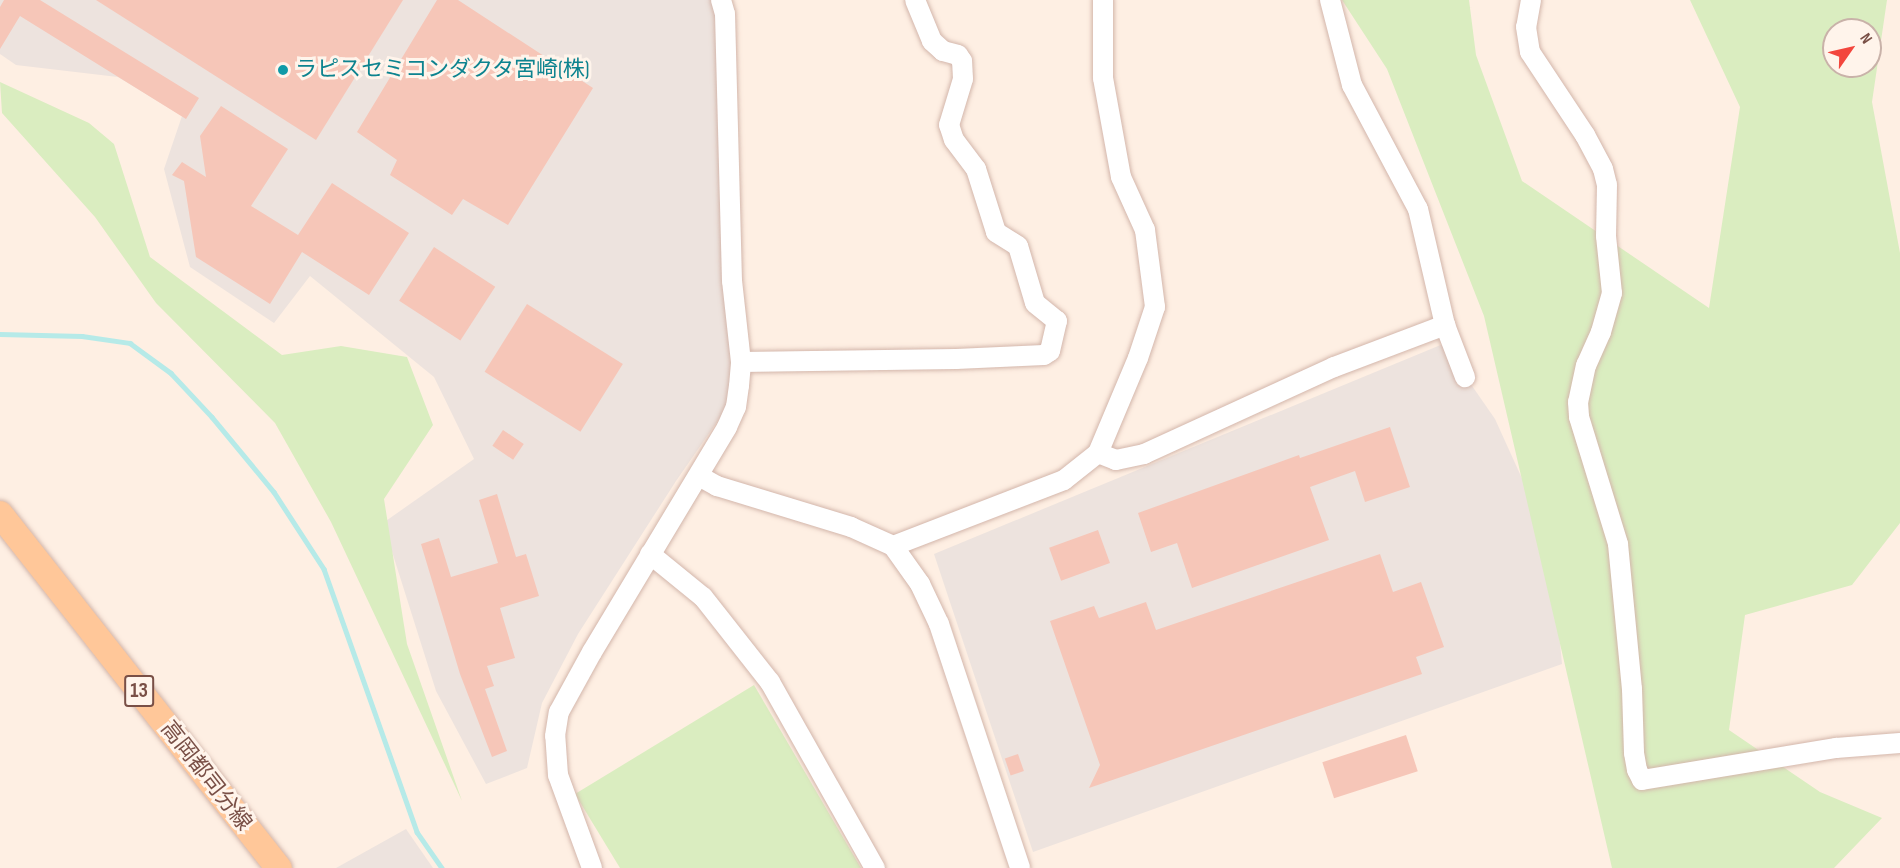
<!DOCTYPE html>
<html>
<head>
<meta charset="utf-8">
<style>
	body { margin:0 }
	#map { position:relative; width:1900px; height:868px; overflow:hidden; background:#feefe3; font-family:"Sofia Sans Condensed","Noto Sans JP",sans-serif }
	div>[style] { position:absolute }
	.industrial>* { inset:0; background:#ede3de }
	.green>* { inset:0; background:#daedc0 }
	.stream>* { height:4.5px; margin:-2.25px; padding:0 2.25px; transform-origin:2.25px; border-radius:2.25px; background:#b6eae8 }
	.building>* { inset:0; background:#f6c6b8; transform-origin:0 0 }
	.roads { filter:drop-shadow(0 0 2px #d3b6ab) drop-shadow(0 0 2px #d3b6ab) }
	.minor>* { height:20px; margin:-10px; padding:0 10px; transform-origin:10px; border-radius:10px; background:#fff }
	.major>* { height:26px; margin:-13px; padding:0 13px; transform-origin:13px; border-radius:13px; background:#ffc799 }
	.dots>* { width:16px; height:16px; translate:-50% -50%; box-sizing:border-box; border:3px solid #fff4eb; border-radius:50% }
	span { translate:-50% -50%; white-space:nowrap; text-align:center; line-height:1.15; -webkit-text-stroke:6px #fff4eb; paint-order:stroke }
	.shield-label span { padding:2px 4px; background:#fff4eb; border:2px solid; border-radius:4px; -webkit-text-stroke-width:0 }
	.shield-label { font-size:21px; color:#794f46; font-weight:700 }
	.culture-label { font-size:22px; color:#0d838f }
	.left { translate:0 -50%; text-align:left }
	.street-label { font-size:22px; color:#794f46 }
	.north { position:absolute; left:1822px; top:18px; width:60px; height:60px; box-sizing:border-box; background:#fff4eb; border:2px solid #c9b2a9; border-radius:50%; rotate:56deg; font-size:16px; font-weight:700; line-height:24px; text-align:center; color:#794f46 }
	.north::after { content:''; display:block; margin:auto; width:21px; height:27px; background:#f3463d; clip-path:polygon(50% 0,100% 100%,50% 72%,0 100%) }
</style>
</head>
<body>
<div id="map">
	<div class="industrial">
		<div style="clip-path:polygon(0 0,720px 0,737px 393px,676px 481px,578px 634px,542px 703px,527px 768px,486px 784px,436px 691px,383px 523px,474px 459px,434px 377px,310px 276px,274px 323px,190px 267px,164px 169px,182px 116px,118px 77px,16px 65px,0 54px)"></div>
		<div style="clip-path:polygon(1443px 344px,1495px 419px,1550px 540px,1562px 664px,1033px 852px,934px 554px)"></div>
		<div style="clip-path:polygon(406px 829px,433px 868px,336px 868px)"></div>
	</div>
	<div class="green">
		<div style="clip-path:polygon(evenodd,1342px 0,1469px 0,1476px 55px,1522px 181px,1709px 308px,1740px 107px,1690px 0,1887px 0,1872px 102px,1900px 253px,1900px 523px,1852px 585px,1745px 615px,1729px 730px,1820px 792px,1882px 818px,1834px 868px,1612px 868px,1484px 316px,1387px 69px,1342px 0,1834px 30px,1870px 30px,1870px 66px,1834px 66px,1834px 30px)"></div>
		<div style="clip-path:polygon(0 82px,89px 123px,114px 144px,150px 257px,282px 355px,341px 346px,407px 357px,433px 425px,384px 499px,407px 644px,462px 801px,331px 522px,275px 423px,156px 303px,95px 217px,2px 113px)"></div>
		<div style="clip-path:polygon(754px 685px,861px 868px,620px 868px,575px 794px)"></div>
	</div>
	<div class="stream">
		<div style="left:0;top:334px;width:82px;rotate:1.4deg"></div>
		<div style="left:82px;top:336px;width:49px;rotate:8.3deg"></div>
		<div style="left:130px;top:343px;width:51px;rotate:36.2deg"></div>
		<div style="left:171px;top:373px;width:60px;rotate:47deg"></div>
		<div style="left:212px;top:417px;width:97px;rotate:50.4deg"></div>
		<div style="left:274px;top:492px;width:92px;rotate:57deg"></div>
		<div style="left:324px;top:569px;width:279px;rotate:70.5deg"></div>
		<div style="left:417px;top:832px;width:44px;rotate:55.2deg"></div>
	</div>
	<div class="building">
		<div style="clip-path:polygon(4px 0,40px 0,199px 98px,186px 119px,20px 16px,0 49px,0 7px)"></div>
		<div style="clip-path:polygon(96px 0,403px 0,316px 140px)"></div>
		<div style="clip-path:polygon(437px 0,458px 0,593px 88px,508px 225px,463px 199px,452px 215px,390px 175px,397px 160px,357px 132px)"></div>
		<div style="clip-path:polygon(221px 106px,288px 149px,251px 206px,298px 235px,332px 183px,409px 233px,369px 295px,302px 252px,270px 304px,196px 257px,184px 181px,172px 175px,182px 162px,206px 177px,200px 136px)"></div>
		<div style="left:434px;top:247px;width:73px;height:64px;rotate:33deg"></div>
		<div style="left:527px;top:304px;width:113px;height:80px;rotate:32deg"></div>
		<div style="clip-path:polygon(1390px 427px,1410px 487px,1365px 502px,1355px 471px,1310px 487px,1329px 540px,1192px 588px,1177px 543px,1151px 552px,1138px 513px,1299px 455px,1300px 458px)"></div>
		<div style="left:503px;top:430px;width:25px;height:19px;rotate:34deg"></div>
		<div style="clip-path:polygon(497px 494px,516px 557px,526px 554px,539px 596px,500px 608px,515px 658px,487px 666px,494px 686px,485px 689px,507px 751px,492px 757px,460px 674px,421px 544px,439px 538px,451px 577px,498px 563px,479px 500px)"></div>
		<div style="left:1098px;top:530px;width:35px;height:52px;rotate:70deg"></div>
		<div style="clip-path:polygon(1380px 554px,1393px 592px,1421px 582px,1444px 647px,1416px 657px,1422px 674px,1089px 788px,1100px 765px,1050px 621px,1094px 606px,1099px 618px,1146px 602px,1156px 630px)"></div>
		<div style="left:1406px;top:735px;width:38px;height:88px;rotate:72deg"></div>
		<div style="left:1018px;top:754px;width:18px;height:14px;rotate:71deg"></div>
	</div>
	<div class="roads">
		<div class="minor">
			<div style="left:1330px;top:0;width:88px;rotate:75.5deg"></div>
			<div style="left:1352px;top:85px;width:140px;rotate:62deg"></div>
			<div style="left:1418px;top:209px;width:119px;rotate:76.9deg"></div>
			<div style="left:1445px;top:325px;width:56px;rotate:69deg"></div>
			<div style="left:1531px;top:0;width:27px;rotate:100deg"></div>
			<div style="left:1526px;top:27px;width:25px;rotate:81deg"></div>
			<div style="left:1530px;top:52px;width:100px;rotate:56.5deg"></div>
			<div style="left:1585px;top:135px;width:38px;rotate:62deg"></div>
			<div style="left:1603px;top:169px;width:16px;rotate:76deg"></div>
			<div style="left:1607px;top:185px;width:51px;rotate:91.1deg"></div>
			<div style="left:1606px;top:236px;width:57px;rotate:84deg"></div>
			<div style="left:1612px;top:293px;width:41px;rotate:105.8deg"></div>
			<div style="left:1601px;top:332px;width:36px;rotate:114deg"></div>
			<div style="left:1586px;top:365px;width:38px;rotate:102deg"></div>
			<div style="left:1578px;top:402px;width:15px;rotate:86deg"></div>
			<div style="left:1579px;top:417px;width:133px;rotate:72.9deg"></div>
			<div style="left:1618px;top:544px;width:146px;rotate:84.5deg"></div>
			<div style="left:1632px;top:689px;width:64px;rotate:88.2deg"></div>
			<div style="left:1634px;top:753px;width:17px;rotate:80deg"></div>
			<div style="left:1637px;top:770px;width:11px;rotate:63deg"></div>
			<div style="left:1642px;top:780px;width:197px;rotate:-9.4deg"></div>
			<div style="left:1836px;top:748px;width:64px;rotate:-4.5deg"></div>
			<div style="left:741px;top:362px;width:215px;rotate:-0.8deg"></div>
			<div style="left:956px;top:359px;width:88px;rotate:-2.6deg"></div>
			<div style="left:1044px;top:355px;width:7px;rotate:-34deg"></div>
			<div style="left:1050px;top:351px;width:31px;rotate:-77deg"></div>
			<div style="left:1057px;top:321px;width:28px;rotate:-141deg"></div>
			<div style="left:1035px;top:303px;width:59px;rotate:-106.6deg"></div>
			<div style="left:1018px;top:246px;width:26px;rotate:-148deg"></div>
			<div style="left:996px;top:232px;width:66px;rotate:-107.6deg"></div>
			<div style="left:976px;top:169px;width:36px;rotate:-127deg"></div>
			<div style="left:954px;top:140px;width:16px;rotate:-108deg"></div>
			<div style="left:949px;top:125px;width:48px;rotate:-73.1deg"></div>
			<div style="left:963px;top:79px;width:18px;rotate:-93deg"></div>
			<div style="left:962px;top:61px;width:7px;rotate:-124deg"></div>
			<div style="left:958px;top:55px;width:16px;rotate:-165deg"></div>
			<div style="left:943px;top:51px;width:15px;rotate:-138deg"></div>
			<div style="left:932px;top:41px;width:44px;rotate:-112.5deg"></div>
			<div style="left:1098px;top:453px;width:19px;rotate:21deg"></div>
			<div style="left:1116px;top:460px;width:29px;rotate:-12deg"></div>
			<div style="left:1144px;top:454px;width:209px;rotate:-24.6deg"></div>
			<div style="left:1334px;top:367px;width:119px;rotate:-20.7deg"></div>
			<div style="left:699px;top:476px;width:21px;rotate:29deg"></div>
			<div style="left:717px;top:486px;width:140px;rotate:17deg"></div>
			<div style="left:851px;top:527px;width:46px;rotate:24.3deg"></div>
			<div style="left:893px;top:546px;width:47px;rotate:54.6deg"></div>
			<div style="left:920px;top:584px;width:44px;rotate:64.6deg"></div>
			<div style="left:939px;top:624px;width:257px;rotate:71.6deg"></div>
			<div style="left:893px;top:546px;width:183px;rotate:-21.1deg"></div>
			<div style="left:1064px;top:480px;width:43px;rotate:-38.5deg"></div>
			<div style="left:1098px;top:453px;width:103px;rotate:-67.2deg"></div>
			<div style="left:1138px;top:358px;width:54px;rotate:-71.6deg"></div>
			<div style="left:1155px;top:307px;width:78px;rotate:-97.4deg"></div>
			<div style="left:1145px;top:230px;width:58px;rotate:-114.4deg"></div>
			<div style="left:1121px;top:177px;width:101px;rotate:-100.3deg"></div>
			<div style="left:1103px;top:78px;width:78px;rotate:-90deg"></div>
			<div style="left:650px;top:554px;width:68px;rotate:39.1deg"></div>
			<div style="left:703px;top:597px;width:108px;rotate:51.8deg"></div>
			<div style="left:770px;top:682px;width:214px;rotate:60.6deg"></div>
			<div style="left:592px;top:868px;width:99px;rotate:-110.1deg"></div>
			<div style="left:558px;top:775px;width:39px;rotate:-94deg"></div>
			<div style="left:555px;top:736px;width:24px;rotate:-81deg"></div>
			<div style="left:559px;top:712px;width:68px;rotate:-61.2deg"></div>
			<div style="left:592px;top:652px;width:262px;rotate:-59deg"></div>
			<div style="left:727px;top:427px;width:22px;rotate:-66deg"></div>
			<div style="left:736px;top:407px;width:21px;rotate:-82deg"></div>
			<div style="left:739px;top:386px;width:24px;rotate:-85deg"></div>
			<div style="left:741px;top:362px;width:81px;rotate:-96.3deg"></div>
			<div style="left:732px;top:281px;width:267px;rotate:-91.5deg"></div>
			<div style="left:725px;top:14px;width:15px;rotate:-106deg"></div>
		</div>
		<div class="major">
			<div style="left:0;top:514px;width:451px;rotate:51.8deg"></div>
		</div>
	</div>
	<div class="dots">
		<div style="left:283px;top:70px;background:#0f9aa8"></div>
	</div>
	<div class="shield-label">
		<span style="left:139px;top:691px">13</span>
	</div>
	<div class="culture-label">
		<span class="left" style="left:295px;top:70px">ラピスセミコンダクタ宮崎(株)</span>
	</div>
	<div class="street-label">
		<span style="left:206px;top:776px;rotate:52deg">高岡都司分線</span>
	</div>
	<div class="north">N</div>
</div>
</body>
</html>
